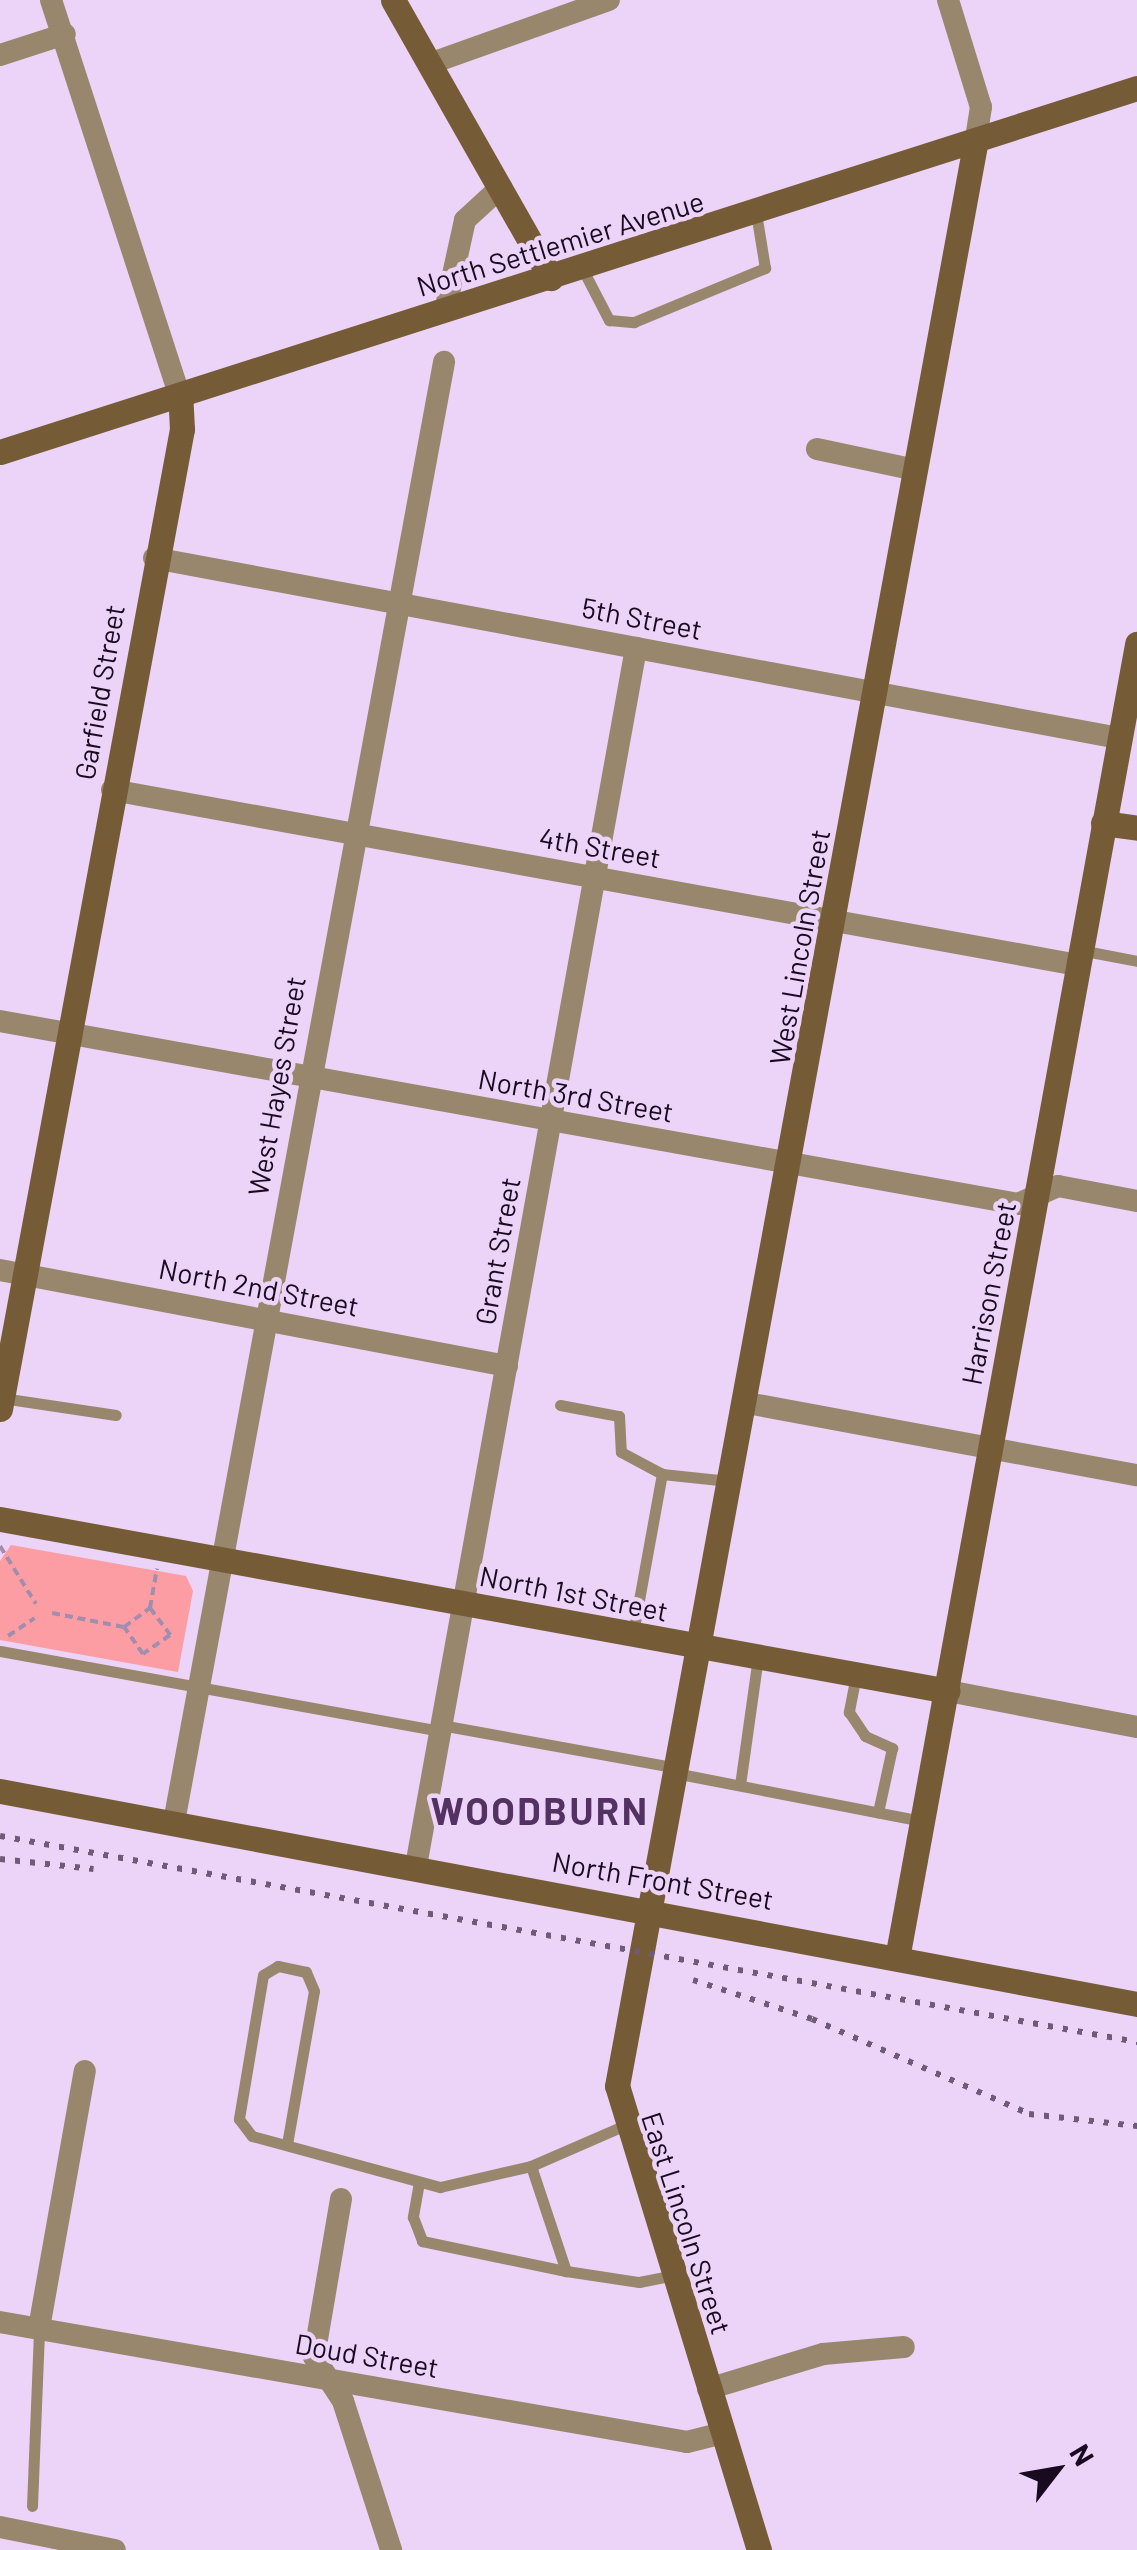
<!DOCTYPE html>
<html>
<head>
<meta charset="utf-8">
<style>
	body { margin:0 }
	#map { position:relative; width:1137px; height:2550px; overflow:hidden; background:#ecd3f8; font-family:Barlow,sans-serif }
	div>[style] { position:absolute }
	.green>* { inset:0; background:#fc9da4 }
	.path>* { height:4px; margin-top:-2px; transform-origin:0; background:repeating-linear-gradient(90deg,#a28dad 0 8px,transparent 0 13px) }
	.lane>* { height:11px; margin:-5.5px; padding:0 5.5px; transform-origin:5.5px; border-radius:5.5px; background:#98866d }
	.street>* { height:22px; margin:-11px; padding:0 11px; transform-origin:11px; border-radius:11px; background:#98866d }
	.secondary>* { height:25px; margin:-12.5px; padding:0 12.5px; transform-origin:12.5px; border-radius:12.5px; background:#765c36 }
	.rail>* { height:6px; margin-top:-3px; transform-origin:0; background:repeating-linear-gradient(90deg,#6e5b77 0 5px,transparent 0 15px) }
	span { translate:-50% -50%; white-space:nowrap; text-align:center; line-height:1.15; -webkit-text-stroke:9px #ecd3f8; paint-order:stroke }
	.street-label { font-size:28px; color:#190a20 }
	.district-label { font-size:38px; color:#543163; font-weight:700; letter-spacing:2.5px }
	.north { position:absolute; left:1007px; top:2420px; width:100px; height:100px; -webkit-text-stroke:8px #ecd3f8; paint-order:stroke; rotate:59deg; font-size:28px; font-weight:700; line-height:40px; text-align:center; color:#190a20 }
	.north::after { content:''; display:block; margin:auto; width:35px; height:45px; background:#190a20; clip-path:polygon(50% 0,100% 100%,50% 72%,0 100%) }
</style>
</head>
<body>
<div id="map">
	<div class="green">
		<div style="clip-path:polygon(11px 1545px,186px 1576px,193px 1591px,178px 1672px,0 1640px,0 1561px)"></div>
	</div>
	<div class="path">
		<div style="left:0;top:1546px;width:68px;rotate:58.2deg"></div>
		<div style="left:150px;top:1608px;width:34px;rotate:53deg"></div>
		<div style="left:170px;top:1635px;width:33px;rotate:145deg"></div>
		<div style="left:143px;top:1654px;width:33px;rotate:-125deg"></div>
		<div style="left:124px;top:1627px;width:32px;rotate:-36deg"></div>
		<div style="left:150px;top:1608px;width:40px;rotate:-80deg"></div>
		<div style="left:52px;top:1613px;width:73px;rotate:11deg"></div>
		<div style="left:8px;top:1636px;width:32px;rotate:-34deg"></div>
	</div>
	<div class="lane">
		<div style="left:582px;top:268px;width:59px;rotate:62.6deg"></div>
		<div style="left:609px;top:320px;width:25px;rotate:5deg"></div>
		<div style="left:634px;top:322px;width:142px;rotate:-22.4deg"></div>
		<div style="left:765px;top:268px;width:56px;rotate:-99.3deg"></div>
		<div style="left:1080px;top:950px;width:58px;rotate:10.9deg"></div>
		<div style="left:2px;top:1398px;width:115px;rotate:8.5deg"></div>
		<div style="left:560px;top:1405px;width:60px;rotate:10.6deg"></div>
		<div style="left:619px;top:1416px;width:36px;rotate:87deg"></div>
		<div style="left:621px;top:1452px;width:47px;rotate:28.2deg"></div>
		<div style="left:662px;top:1474px;width:67px;rotate:6deg"></div>
		<div style="left:633px;top:1633px;width:162px;rotate:-79.7deg"></div>
		<div style="left:0;top:1651px;width:447px;rotate:10.3deg"></div>
		<div style="left:856px;top:1675px;width:38px;rotate:101deg"></div>
		<div style="left:849px;top:1712px;width:29px;rotate:56deg"></div>
		<div style="left:865px;top:1736px;width:30px;rotate:24deg"></div>
		<div style="left:892px;top:1748px;width:66px;rotate:102.3deg"></div>
		<div style="left:441px;top:1725px;width:240px;rotate:10.3deg"></div>
		<div style="left:680px;top:1774px;width:247px;rotate:11deg"></div>
		<div style="left:740px;top:1785px;width:129px;rotate:-82deg"></div>
		<div style="left:623px;top:2126px;width:100px;rotate:156.5deg"></div>
		<div style="left:531px;top:2166px;width:111px;rotate:71.6deg"></div>
		<div style="left:566px;top:2271px;width:74px;rotate:8.6deg"></div>
		<div style="left:639px;top:2282px;width:33px;rotate:-11deg"></div>
		<div style="left:287px;top:2144px;width:155px;rotate:-80deg"></div>
		<div style="left:314px;top:1991px;width:21px;rotate:-113deg"></div>
		<div style="left:306px;top:1972px;width:29px;rotate:-168deg"></div>
		<div style="left:278px;top:1966px;width:17px;rotate:149deg"></div>
		<div style="left:263px;top:1975px;width:146px;rotate:99.5deg"></div>
		<div style="left:239px;top:2119px;width:21px;rotate:53deg"></div>
		<div style="left:252px;top:2136px;width:195px;rotate:15.2deg"></div>
		<div style="left:440px;top:2187px;width:93px;rotate:-13deg"></div>
		<div style="left:419px;top:2182px;width:36px;rotate:100deg"></div>
		<div style="left:413px;top:2217px;width:26px;rotate:69deg"></div>
		<div style="left:422px;top:2241px;width:147px;rotate:11.8deg"></div>
		<div style="left:32px;top:2506px;width:178px;rotate:-87.7deg"></div>
	</div>
	<div class="street">
		<div style="left:51px;top:0;width:416px;rotate:72deg"></div>
		<div style="left:948px;top:0;width:112px;rotate:72.9deg"></div>
		<div style="left:981px;top:107px;width:33px;rotate:99deg"></div>
		<div style="left:0;top:55px;width:68px;rotate:-17.9deg"></div>
		<div style="left:429px;top:64px;width:191px;rotate:-19.6deg"></div>
		<div style="left:445px;top:311px;width:93px;rotate:-77.6deg"></div>
		<div style="left:465px;top:220px;width:49px;rotate:-42.5deg"></div>
		<div style="left:817px;top:449px;width:101px;rotate:12deg"></div>
		<div style="left:154px;top:558px;width:982px;rotate:10.57deg"></div>
		<div style="left:112px;top:790px;width:982px;rotate:10.27deg"></div>
		<div style="left:0;top:1021px;width:1034px;rotate:10.19deg"></div>
		<div style="left:1018px;top:1204px;width:44px;rotate:-24.2deg"></div>
		<div style="left:1058px;top:1186px;width:80px;rotate:10.8deg"></div>
		<div style="left:0;top:1270px;width:516px;rotate:10.72deg"></div>
		<div style="left:747px;top:1403px;width:397px;rotate:10.5deg"></div>
		<div style="left:948px;top:1691px;width:192px;rotate:10.8deg"></div>
		<div style="left:174px;top:1822px;width:1485px;rotate:-79.52deg"></div>
		<div style="left:416px;top:1866px;width:1238px;rotate:-79.76deg"></div>
		<div style="left:341px;top:2199px;width:160px;rotate:99.7deg"></div>
		<div style="left:314px;top:2357px;width:53px;rotate:56.6deg"></div>
		<div style="left:343px;top:2401px;width:157px;rotate:72.1deg"></div>
		<div style="left:0;top:2322px;width:697px;rotate:9.91deg"></div>
		<div style="left:687px;top:2442px;width:36px;rotate:-14deg"></div>
		<div style="left:39px;top:2328px;width:261px;rotate:-79.9deg"></div>
		<div style="left:708px;top:2389px;width:120px;rotate:-16.9deg"></div>
		<div style="left:823px;top:2354px;width:81px;rotate:-4.9deg"></div>
		<div style="left:0;top:2527px;width:117px;rotate:11.3deg"></div>
	</div>
	<div class="secondary">
		<div style="left:393px;top:0;width:320px;rotate:60.4deg"></div>
		<div style="left:0;top:452px;width:1194px;rotate:-17.75deg"></div>
		<div style="left:1103px;top:823px;width:34px;rotate:8deg"></div>
		<div style="left:0;top:1409px;width:997px;rotate:-79.48deg"></div>
		<div style="left:182px;top:429px;width:33px;rotate:-93deg"></div>
		<div style="left:0;top:1519px;width:963px;rotate:10.28deg"></div>
		<div style="left:0;top:1791px;width:1157px;rotate:10.61deg"></div>
		<div style="left:898px;top:1953px;width:1331px;rotate:-79.65deg"></div>
		<div style="left:759px;top:2550px;width:485px;rotate:-107deg"></div>
		<div style="left:617px;top:2086px;width:1979px;rotate:-79.55deg"></div>
	</div>
	<div class="rail">
		<div style="left:0;top:1836px;width:1156px;rotate:10.27deg"></div>
		<div style="left:0;top:1859px;width:94px;rotate:6.1deg"></div>
		<div style="left:693px;top:1980px;width:125px;rotate:18.1deg"></div>
		<div style="left:812px;top:2019px;width:237px;rotate:23.6deg"></div>
		<div style="left:1029px;top:2114px;width:109px;rotate:6.3deg"></div>
	</div>
	<div class="street-label">
		<span style="left:560px;top:243px;rotate:-17deg">North Settlemier Avenue</span>
		<span style="left:642px;top:618px;rotate:11deg">5th Street</span>
		<span style="left:99px;top:692px;rotate:-80deg">Garfield Street</span>
		<span style="left:600px;top:847px;rotate:10deg">4th Street</span>
		<span style="left:799px;top:947px;rotate:-80deg">West Lincoln Street</span>
		<span style="left:276px;top:1086px;rotate:-80deg">West Hayes Street</span>
		<span style="left:576px;top:1095px;rotate:10deg">North 3rd Street</span>
		<span style="left:497px;top:1251px;rotate:-80deg">Grant Street</span>
		<span style="left:259px;top:1287px;rotate:11deg">North 2nd Street</span>
		<span style="left:988px;top:1293px;rotate:-79deg">Harrison Street</span>
		<span style="left:574px;top:1593px;rotate:11deg">North 1st Street</span>
		<span style="left:663px;top:1880px;rotate:10deg">North Front Street</span>
		<span style="left:687px;top:2223px;rotate:72deg">East Lincoln Street</span>
		<span style="left:367px;top:2355px;rotate:10deg">Doud Street</span>
	</div>
	<div class="district-label">
		<span style="left:540px;top:1811px">WOODBURN</span>
	</div>
	<div class="north">N</div>
</div>
</body>
</html>
